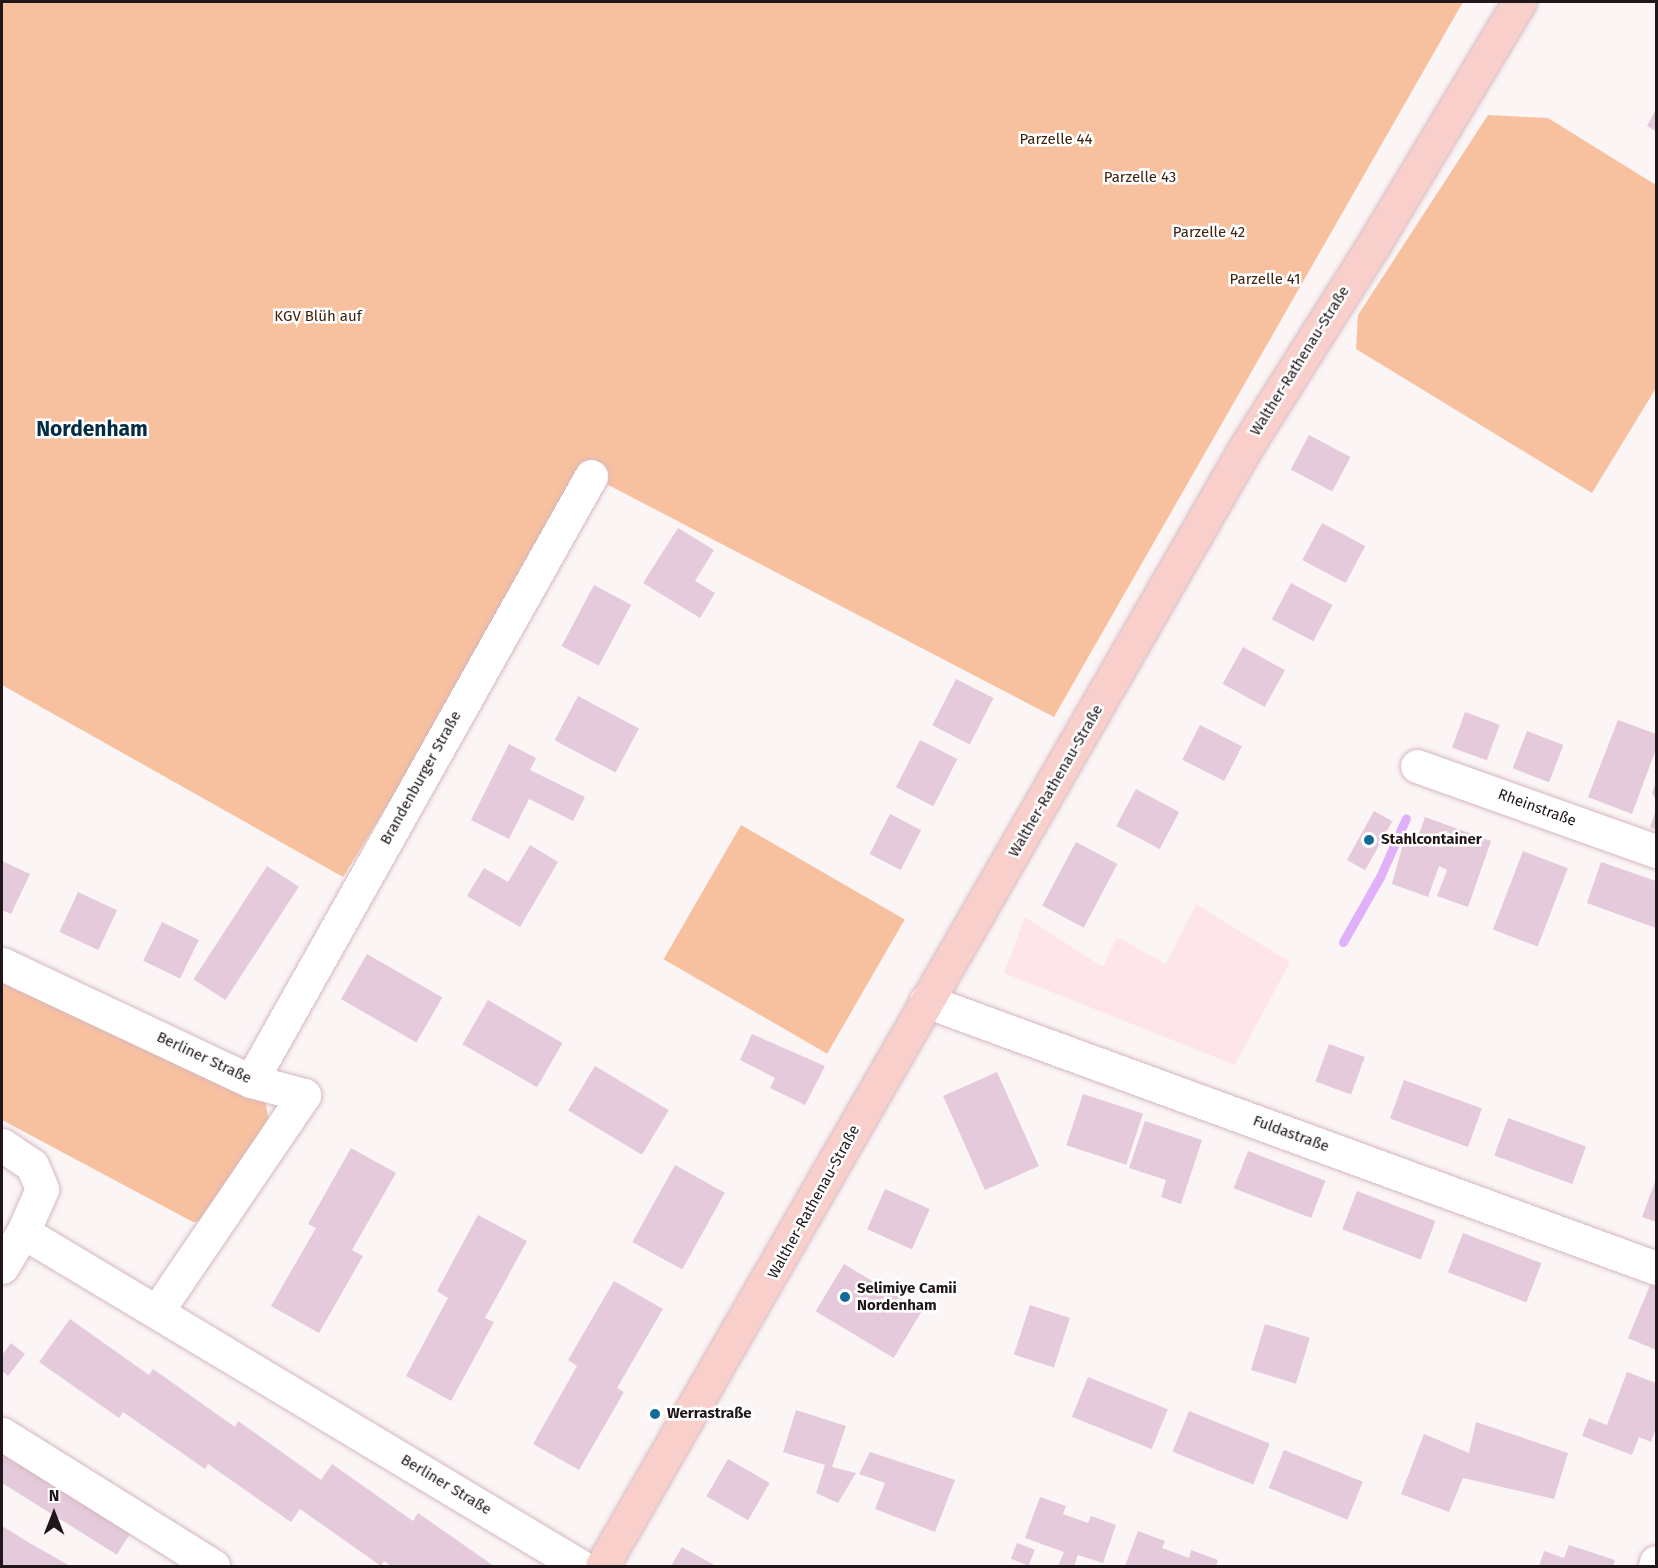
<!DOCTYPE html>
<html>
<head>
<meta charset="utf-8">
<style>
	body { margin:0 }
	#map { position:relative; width:1658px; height:1568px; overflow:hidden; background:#fbf5f6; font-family:"Fira Sans",sans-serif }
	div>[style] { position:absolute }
	.built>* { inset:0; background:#fee5ea }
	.green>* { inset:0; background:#f7c1a0; transform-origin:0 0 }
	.stream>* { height:9px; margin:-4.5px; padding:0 4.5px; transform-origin:4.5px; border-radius:4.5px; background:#e0b0f8 }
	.building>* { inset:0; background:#e4cadb; transform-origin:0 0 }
	.roads { filter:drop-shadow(0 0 2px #d6b8be) drop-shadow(0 0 2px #d6b8be) }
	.street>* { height:33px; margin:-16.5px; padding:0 16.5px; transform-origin:16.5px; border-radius:16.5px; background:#fff }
	.secondary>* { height:33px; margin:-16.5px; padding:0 16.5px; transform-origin:16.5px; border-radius:16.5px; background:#f8cfcb }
	.dots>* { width:16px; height:16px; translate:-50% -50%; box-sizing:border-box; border:3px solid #fff; border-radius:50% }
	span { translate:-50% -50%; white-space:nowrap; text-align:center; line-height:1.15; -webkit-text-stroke:5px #fff; paint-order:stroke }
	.park-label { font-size:15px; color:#3f210c }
	.street-label { font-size:15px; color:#211619 }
	.poi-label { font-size:15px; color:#211619; font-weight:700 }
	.left { translate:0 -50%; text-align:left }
	.district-label { font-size:21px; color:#042c43; font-weight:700 }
	.frame { position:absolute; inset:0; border:3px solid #211619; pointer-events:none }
	.north { position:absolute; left:24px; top:1484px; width:60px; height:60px; -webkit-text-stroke:4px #fff; paint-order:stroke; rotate:0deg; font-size:16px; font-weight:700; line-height:24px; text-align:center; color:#211619 }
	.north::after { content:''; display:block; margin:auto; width:21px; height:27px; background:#211619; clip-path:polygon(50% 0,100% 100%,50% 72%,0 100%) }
</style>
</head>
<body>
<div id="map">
	<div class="built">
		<div style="clip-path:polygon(1196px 904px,1290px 962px,1235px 1065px,1004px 973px,1025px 917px,1103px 967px,1117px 937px,1166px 964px)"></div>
	</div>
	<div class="green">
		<div style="clip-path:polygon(2px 2px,1463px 2px,1054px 717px,591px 476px,343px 877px,2px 685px)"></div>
		<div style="clip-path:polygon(1488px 115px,1548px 118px,1656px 185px,1656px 388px,1592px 493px,1356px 349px,1358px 315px)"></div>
		<div style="left:741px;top:825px;width:189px;height:155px;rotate:30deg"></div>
		<div style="clip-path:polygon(2px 977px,265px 1101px,270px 1125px,210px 1221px,193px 1222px,2px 1120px)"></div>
	</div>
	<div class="stream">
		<div style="left:1343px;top:942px;width:75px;rotate:-60.4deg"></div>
		<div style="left:1380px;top:877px;width:64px;rotate:-66.2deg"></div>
	</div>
	<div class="building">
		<div style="clip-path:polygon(1656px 109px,1656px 131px,1647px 126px)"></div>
		<div style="left:1309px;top:435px;width:47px;height:39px;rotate:28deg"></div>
		<div style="left:1322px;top:523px;width:49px;height:42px;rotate:28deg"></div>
		<div style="clip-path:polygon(678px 528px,714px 550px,695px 581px,715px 593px,700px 618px,643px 583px)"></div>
		<div style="left:1291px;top:583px;width:47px;height:41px;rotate:28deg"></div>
		<div style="left:594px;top:585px;width:42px;height:69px;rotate:28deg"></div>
		<div style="left:1243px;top:647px;width:48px;height:42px;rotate:29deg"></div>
		<div style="left:956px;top:679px;width:42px;height:52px;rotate:27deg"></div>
		<div style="left:578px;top:696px;width:69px;height:50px;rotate:28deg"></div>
		<div style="left:1465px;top:712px;width:37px;height:38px;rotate:20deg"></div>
		<div style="clip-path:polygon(1618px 720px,1656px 734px,1656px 749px,1632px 814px,1588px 797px)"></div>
		<div style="left:1200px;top:725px;width:47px;height:39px;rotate:27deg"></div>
		<div style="left:1527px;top:731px;width:39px;height:40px;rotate:21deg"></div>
		<div style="left:920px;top:740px;width:42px;height:53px;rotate:27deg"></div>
		<div style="clip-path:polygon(509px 744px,536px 758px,530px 770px,585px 797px,573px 821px,529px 799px,509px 839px,471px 820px)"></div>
		<div style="clip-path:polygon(1656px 782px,1656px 800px,1652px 793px)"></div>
		<div style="left:1136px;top:789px;width:49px;height:42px;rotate:28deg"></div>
		<div style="clip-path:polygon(1656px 810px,1656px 830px,1650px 827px)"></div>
		<div style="left:1374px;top:811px;width:21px;height:56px;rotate:29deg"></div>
		<div style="left:890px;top:814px;width:35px;height:45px;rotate:27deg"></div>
		<div style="clip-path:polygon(1425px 817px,1491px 841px,1468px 907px,1437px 896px,1447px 870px,1439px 866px,1428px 897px,1392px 884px,1406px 833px,1418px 837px)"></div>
		<div style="left:1076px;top:842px;width:47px;height:72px;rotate:28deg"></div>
		<div style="clip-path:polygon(530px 845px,558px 862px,520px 927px,467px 896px,484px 868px,508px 882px)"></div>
		<div style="left:1523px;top:851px;width:48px;height:84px;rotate:21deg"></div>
		<div style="clip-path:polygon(2px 861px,30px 874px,11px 914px,2px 910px)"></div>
		<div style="clip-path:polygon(1601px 862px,1656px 881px,1656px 928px,1587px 903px)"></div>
		<div style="left:267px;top:866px;width:38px;height:135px;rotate:33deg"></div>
		<div style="left:78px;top:892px;width:43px;height:44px;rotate:25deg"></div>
		<div style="left:162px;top:922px;width:41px;height:43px;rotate:26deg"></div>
		<div style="left:367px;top:954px;width:87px;height:52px;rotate:30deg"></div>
		<div style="left:488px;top:1000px;width:86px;height:51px;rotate:30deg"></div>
		<div style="clip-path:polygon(752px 1034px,825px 1066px,805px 1105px,770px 1088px,775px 1078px,740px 1060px)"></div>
		<div style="left:1329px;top:1044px;width:38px;height:40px;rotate:20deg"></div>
		<div style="left:595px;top:1066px;width:86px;height:52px;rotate:31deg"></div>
		<div style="left:997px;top:1072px;width:103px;height:59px;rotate:66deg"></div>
		<div style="left:1404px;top:1080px;width:83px;height:41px;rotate:20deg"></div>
		<div style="left:1083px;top:1094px;width:63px;height:54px;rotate:18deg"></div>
		<div style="left:1508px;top:1118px;width:83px;height:40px;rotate:20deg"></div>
		<div style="clip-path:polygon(1145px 1121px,1202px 1140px,1181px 1204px,1161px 1197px,1166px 1180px,1129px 1168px)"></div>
		<div style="clip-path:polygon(351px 1148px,396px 1173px,352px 1250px,363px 1256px,319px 1333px,271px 1306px,316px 1228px,308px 1224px)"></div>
		<div style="left:1248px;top:1151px;width:83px;height:40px;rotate:21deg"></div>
		<div style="left:675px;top:1165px;width:57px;height:88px;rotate:29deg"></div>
		<div style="clip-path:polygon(1656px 1179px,1656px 1222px,1642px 1217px)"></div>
		<div style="left:885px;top:1189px;width:49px;height:44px;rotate:24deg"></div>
		<div style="left:1357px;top:1191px;width:84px;height:41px;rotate:21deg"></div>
		<div style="clip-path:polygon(478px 1215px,527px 1241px,485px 1318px,494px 1322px,451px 1401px,406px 1376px,448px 1298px,437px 1291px)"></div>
		<div style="left:1463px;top:1233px;width:84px;height:42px;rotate:21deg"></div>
		<div style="left:844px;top:1264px;width:91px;height:55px;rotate:31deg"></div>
		<div style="clip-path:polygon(614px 1281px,663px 1309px,617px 1388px,624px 1392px,579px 1470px,533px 1444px,577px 1366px,568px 1360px)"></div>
		<div style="clip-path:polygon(1651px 1283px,1656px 1286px,1656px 1350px,1628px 1338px)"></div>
		<div style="left:1030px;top:1305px;width:42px;height:52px;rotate:18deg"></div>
		<div style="clip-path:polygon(70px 1319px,149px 1375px,153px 1369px,235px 1427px,238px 1421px,321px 1480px,332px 1464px,413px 1521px,418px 1513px,494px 1566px,391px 1566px,384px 1561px,381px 1566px,300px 1509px,291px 1522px,208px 1464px,205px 1469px,123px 1412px,119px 1418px,39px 1362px)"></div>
		<div style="left:1265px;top:1324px;width:47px;height:48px;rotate:17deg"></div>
		<div style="clip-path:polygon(11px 1343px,25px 1354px,8px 1376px,2px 1371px,2px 1355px)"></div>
		<div style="clip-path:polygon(1627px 1372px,1656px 1383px,1656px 1428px,1651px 1442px,1639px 1437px,1632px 1455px,1582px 1436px,1589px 1418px,1607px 1425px)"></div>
		<div style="left:1088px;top:1377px;width:86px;height:43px;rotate:22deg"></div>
		<div style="clip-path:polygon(796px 1410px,846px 1426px,832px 1467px,856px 1473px,838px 1503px,816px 1493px,825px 1465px,783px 1452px)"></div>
		<div style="left:1189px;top:1411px;width:87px;height:44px;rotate:22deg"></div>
		<div style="clip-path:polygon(1476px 1422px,1568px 1453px,1554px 1499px,1463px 1478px,1449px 1512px,1401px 1494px,1424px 1434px,1469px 1453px)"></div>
		<div style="left:2px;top:1444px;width:156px;height:33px;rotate:32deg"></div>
		<div style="left:1284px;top:1450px;width:85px;height:41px;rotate:22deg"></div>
		<div style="clip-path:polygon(870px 1452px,955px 1480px,935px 1532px,875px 1509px,885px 1483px,859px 1474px)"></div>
		<div style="left:728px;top:1459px;width:48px;height:43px;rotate:30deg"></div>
		<div style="clip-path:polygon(1040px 1497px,1066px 1506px,1063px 1514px,1088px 1523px,1091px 1516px,1116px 1525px,1103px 1563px,1078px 1555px,1074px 1566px,1058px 1566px,1064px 1552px,1025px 1538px)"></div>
		<div style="clip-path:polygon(2px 1526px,28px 1542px,70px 1566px,2px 1566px)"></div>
		<div style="clip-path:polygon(1138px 1531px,1165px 1541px,1162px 1548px,1189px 1558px,1191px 1550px,1218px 1560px,1216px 1566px,1125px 1566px)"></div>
		<div style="left:1017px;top:1543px;width:19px;height:17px;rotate:21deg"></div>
		<div style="clip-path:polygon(1569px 1545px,1615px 1560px,1613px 1566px,1539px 1566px,1544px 1551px,1564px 1558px)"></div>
		<div style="clip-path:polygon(682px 1547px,716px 1566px,671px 1566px)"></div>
	</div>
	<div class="roads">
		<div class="street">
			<div style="left:1417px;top:766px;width:254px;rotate:19.6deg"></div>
			<div style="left:2px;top:964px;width:275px;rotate:25.2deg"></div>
			<div style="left:251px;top:1081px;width:55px;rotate:14.8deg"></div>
			<div style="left:304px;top:1095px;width:260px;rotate:124.2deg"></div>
			<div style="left:926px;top:1001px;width:777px;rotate:20.09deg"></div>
			<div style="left:251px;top:1081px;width:694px;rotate:-60.66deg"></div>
			<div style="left:2px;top:1145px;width:36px;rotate:34deg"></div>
			<div style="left:32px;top:1165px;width:26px;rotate:67deg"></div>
			<div style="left:42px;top:1189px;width:47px;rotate:113.8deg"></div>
			<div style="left:23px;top:1232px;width:649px;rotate:30.95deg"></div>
			<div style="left:2px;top:1267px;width:41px;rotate:-59deg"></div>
			<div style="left:2px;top:1434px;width:249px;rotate:32deg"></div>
			<div style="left:1655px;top:1566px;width:4px;rotate:-76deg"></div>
		</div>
		<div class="secondary">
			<div style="left:602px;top:1566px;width:1291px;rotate:-60.08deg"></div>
			<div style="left:1246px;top:447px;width:242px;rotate:-57.8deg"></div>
			<div style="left:1375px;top:242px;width:280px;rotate:-59deg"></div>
		</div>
	</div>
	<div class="dots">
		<div style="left:1369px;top:840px;background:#126a9a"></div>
		<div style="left:845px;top:1297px;background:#126a9a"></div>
		<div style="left:655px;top:1414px;background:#126a9a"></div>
	</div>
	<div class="park-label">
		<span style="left:1056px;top:140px">Parzelle 44</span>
		<span style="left:1140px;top:178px">Parzelle 43</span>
		<span style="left:1209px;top:233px">Parzelle 42</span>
		<span style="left:1265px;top:280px">Parzelle 41</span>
		<span style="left:318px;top:317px">KGV Blüh auf</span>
	</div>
	<div class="street-label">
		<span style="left:1300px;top:361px;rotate:-58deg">Walther-Rathenau-Straße</span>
		<span style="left:421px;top:778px;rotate:-61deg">Brandenburger Straße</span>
		<span style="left:1056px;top:781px;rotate:-60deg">Walther-Rathenau-Straße</span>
		<span style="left:1537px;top:808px;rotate:20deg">Rheinstraße</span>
		<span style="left:204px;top:1058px;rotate:25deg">Berliner Straße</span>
		<span style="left:1291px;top:1134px;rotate:20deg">Fuldastraße</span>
		<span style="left:814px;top:1202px;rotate:-61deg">Walther-Rathenau-Straße</span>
		<span style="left:446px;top:1485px;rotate:31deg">Berliner Straße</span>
	</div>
	<div class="poi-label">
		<span class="left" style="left:1381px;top:840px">Stahlcontainer</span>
		<span class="left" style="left:857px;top:1297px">Selimiye Camii<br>Nordenham</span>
		<span class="left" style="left:667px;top:1414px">Werrastraße</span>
	</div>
	<div class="district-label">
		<span style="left:92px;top:429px">Nordenham</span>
	</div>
	<div class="frame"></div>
	<div class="north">N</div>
</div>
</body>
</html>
